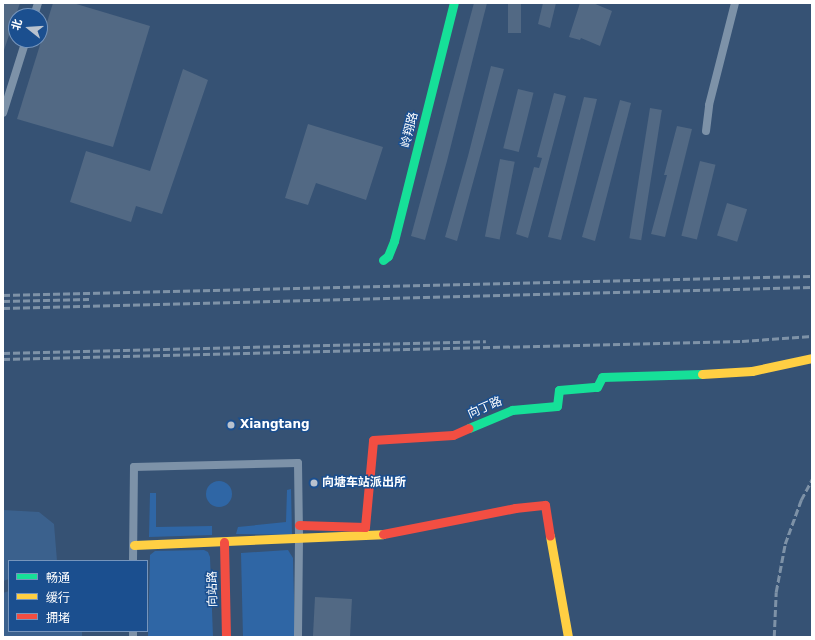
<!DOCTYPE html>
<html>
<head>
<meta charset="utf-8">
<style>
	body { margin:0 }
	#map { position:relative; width:815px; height:640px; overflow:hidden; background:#365274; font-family:"DejaVu Sans","Noto Sans SC",sans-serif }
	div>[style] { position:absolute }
	.green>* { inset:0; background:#2f66a5 }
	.round { border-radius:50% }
	.water>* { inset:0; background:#3b618d }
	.building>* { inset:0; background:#526984; transform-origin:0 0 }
	.street>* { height:8px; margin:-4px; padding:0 4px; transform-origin:4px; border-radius:4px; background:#7d92a8 }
	.fast>* { height:9px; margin:-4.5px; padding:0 4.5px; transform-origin:4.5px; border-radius:4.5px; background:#16e098 }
	.slow>* { height:9px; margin:-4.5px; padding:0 4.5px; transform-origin:4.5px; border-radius:4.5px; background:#ffcf43 }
	.jam>* { height:9px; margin:-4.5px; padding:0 4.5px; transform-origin:4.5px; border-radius:4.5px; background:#f24e42 }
	.rail>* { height:2.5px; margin-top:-1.25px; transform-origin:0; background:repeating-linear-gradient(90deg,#7e92a7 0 7px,transparent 0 10px) }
	.dots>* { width:11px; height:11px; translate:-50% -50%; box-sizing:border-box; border:2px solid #1b4f8f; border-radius:50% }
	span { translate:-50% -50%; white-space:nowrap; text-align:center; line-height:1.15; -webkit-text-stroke:3px #1b4f8f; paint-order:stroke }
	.street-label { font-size:12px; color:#fff }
	.poi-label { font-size:12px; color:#fff; font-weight:700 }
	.left { translate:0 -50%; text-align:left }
	.frame { position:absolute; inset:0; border:4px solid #fff; pointer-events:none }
	.legend { position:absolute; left:8px; top:560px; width:140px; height:72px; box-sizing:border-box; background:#1b4f8f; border:1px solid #7695bc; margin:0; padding:5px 7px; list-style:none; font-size:12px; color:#fff }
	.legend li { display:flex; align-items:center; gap:8px; height:20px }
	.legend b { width:20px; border:1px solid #7695bc }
	.north { position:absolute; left:8px; top:8px; width:40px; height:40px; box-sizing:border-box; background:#1b4f8f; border:1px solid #7695bc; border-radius:50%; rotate:287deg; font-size:11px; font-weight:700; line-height:16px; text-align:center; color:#fff }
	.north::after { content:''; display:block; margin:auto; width:14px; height:18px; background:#b9c2ce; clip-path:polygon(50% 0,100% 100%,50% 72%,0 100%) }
</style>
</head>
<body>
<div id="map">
	<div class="green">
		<div class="round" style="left:206px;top:481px;width:26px;height:26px"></div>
		<div style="clip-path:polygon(291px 489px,292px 535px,236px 534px,238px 527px,286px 522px,287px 490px)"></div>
		<div style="clip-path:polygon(150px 493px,156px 493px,156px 527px,212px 526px,212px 535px,149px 537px)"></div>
		<div style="clip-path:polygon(204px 550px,208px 552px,210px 557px,213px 637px,148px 637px,150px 555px,155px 551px)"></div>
		<div style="clip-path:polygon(288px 550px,293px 558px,295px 637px,243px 637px,241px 553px)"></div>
	</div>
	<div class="water">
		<div style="clip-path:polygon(3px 510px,39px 512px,54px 524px,57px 561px,9px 561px,9px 579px,3px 581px)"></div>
		<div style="clip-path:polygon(9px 591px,9px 631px,82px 631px,82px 637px,3px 637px,3px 593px)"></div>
	</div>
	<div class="building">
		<div style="clip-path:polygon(3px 3px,20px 3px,4px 50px,3px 50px)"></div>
		<div style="clip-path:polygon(53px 3px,73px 3px,150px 26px,113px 147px,17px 119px)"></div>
		<div style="clip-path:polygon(474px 3px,487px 3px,447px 161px,425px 240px,411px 236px)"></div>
		<div style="left:508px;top:3px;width:13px;height:30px"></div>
		<div style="clip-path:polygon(543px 3px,556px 3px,550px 28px,538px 24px)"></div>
		<div style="clip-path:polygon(580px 3px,593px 3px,612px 11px,600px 46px,581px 38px,580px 40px,569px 37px)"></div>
		<div style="clip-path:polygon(491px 66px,504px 69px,457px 241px,445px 237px,468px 156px)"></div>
		<div style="clip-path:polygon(183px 69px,208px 80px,162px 214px,136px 206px,131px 222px,70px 202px,86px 151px,150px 171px)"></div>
		<div style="left:518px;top:89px;width:16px;height:61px;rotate:14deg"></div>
		<div style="clip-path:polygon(554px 93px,566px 96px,528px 238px,516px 234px,534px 167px,539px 168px,542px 158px,537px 157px)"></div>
		<div style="clip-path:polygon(584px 97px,597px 99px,576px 182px,561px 240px,548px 237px)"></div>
		<div style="clip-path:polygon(620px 100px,631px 103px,595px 241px,582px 237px)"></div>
		<div style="left:650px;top:108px;width:12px;height:132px;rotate:9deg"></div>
		<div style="clip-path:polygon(308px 124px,383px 147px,366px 200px,316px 183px,308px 205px,285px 198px)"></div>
		<div style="clip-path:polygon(677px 126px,692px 129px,665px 237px,651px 234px,667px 175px,664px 175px)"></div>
		<div style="left:500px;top:159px;width:15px;height:79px;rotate:11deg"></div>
		<div style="left:700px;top:161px;width:16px;height:77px;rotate:14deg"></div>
		<div style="left:727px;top:203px;width:21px;height:34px;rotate:17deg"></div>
		<div style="left:315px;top:597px;width:37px;height:40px;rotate:3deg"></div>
	</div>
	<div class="street">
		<div style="left:34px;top:16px;width:14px;rotate:-73deg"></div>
		<div style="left:3px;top:113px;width:77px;rotate:-72.5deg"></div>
		<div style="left:706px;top:131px;width:26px;rotate:-83deg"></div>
		<div style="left:709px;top:105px;width:105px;rotate:-75.7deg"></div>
		<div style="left:133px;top:561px;width:94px;rotate:-89.4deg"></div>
		<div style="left:134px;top:467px;width:164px;rotate:-1.4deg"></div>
		<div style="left:298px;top:463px;width:76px;rotate:89.2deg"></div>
		<div style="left:299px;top:539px;width:98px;rotate:90.6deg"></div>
		<div style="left:133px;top:637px;width:6px;rotate:-90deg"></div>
	</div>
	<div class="fast">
		<div style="left:383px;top:260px;width:6px;rotate:-39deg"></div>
		<div style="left:388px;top:256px;width:16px;rotate:-68deg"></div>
		<div style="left:394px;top:241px;width:245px;rotate:-75.9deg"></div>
		<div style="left:469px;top:428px;width:47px;rotate:-22.7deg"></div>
		<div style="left:512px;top:410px;width:45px;rotate:-5.1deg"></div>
		<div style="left:557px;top:406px;width:16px;rotate:-83deg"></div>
		<div style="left:559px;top:390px;width:38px;rotate:-5deg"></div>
		<div style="left:597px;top:387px;width:11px;rotate:-63deg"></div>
		<div style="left:602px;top:377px;width:100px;rotate:-1.7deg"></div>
	</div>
	<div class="slow">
		<div style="left:702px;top:374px;width:50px;rotate:-3.4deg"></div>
		<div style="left:752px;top:371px;width:61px;rotate:-12.2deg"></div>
		<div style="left:550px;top:536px;width:103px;rotate:79.9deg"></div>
		<div style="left:134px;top:545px;width:249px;rotate:-2.5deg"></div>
	</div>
	<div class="jam">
		<div style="left:299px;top:525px;width:66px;rotate:1.7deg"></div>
		<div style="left:365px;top:527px;width:87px;rotate:-84.7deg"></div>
		<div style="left:373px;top:440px;width:80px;rotate:-3.6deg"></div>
		<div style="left:453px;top:435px;width:17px;rotate:-24deg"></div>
		<div style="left:383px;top:534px;width:135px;rotate:-11.1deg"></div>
		<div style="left:515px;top:508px;width:30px;rotate:-6deg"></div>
		<div style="left:545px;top:505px;width:31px;rotate:81deg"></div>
		<div style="left:224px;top:542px;width:95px;rotate:88.8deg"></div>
	</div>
	<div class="rail">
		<div style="left:3px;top:295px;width:809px;rotate:-1.35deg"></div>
		<div style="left:3px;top:301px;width:86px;rotate:-1.3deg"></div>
		<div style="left:3px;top:308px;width:809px;rotate:-1.49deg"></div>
		<div style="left:3px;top:353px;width:483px;rotate:-1.4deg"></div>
		<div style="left:3px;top:359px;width:739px;rotate:-1.4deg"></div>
		<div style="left:742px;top:341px;width:70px;rotate:-4.1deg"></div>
		<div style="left:774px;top:637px;width:45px;rotate:-87.5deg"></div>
		<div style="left:776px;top:592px;width:49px;rotate:-79.4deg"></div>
		<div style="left:785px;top:544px;width:47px;rotate:-70deg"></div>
		<div style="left:801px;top:500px;width:24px;rotate:-62deg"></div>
	</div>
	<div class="dots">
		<div style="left:231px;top:425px;background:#b9c2ce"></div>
		<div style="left:314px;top:483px;background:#b9c2ce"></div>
	</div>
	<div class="street-label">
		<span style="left:410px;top:130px;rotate:-76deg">岭翔路</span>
		<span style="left:485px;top:408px;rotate:-23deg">向丁路</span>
		<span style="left:213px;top:589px;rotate:-91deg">向站路</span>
	</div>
	<div class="poi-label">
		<span class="left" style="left:240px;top:425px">Xiangtang</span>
		<span class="left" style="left:322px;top:483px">向塘车站派出所</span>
	</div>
	<div class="frame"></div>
	<ul class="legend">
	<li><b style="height:5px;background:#16e098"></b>畅通</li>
	<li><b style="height:5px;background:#ffcf43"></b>缓行</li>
	<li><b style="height:5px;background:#f24e42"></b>拥堵</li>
	</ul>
	<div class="north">北</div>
</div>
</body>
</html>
